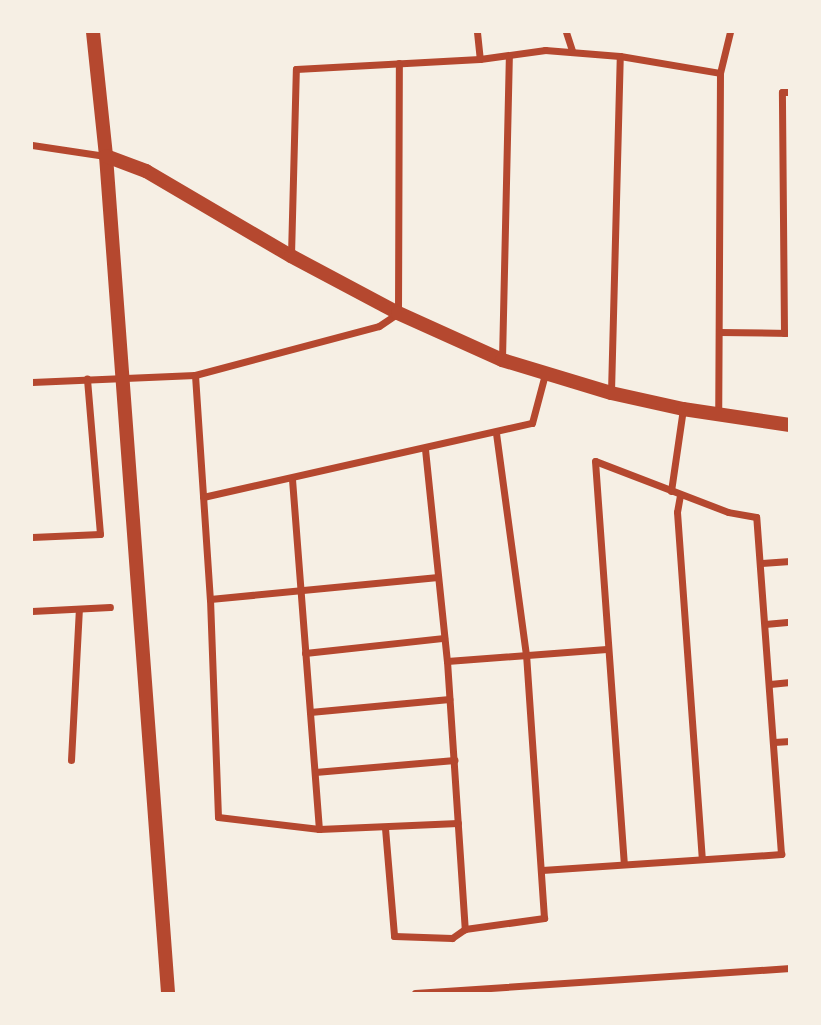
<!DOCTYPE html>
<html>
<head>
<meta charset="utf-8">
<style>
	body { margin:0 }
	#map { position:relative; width:821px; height:1025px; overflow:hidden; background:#f6efe4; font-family:"DM Sans",sans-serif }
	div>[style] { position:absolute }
	.minor>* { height:7px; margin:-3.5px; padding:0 3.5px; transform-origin:3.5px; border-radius:3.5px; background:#b5482f }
	.secondary>* { height:14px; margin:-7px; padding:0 7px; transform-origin:7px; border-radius:7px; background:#b5482f }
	span { translate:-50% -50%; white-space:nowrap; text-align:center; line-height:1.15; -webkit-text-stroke:5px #f6efe4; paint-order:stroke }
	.frame { position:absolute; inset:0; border:33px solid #f6efe4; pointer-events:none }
</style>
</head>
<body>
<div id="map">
	<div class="minor">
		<div style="left:477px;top:32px;width:27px;rotate:84deg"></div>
		<div style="left:566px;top:32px;width:20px;rotate:72deg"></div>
		<div style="left:720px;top:73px;width:42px;rotate:-76.3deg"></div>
		<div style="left:32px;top:145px;width:74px;rotate:8.6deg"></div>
		<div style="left:291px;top:255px;width:186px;rotate:-88.5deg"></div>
		<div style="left:296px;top:69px;width:184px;rotate:-3.1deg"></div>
		<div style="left:480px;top:59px;width:66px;rotate:-7.9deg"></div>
		<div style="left:545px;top:50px;width:75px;rotate:4.6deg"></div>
		<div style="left:620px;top:56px;width:101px;rotate:9.6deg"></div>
		<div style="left:720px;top:73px;width:342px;rotate:90.3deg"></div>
		<div style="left:719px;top:332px;width:71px;rotate:0.8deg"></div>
		<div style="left:784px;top:333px;width:241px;rotate:-90.5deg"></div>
		<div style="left:782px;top:92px;width:8px"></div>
		<div style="left:502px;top:359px;width:303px;rotate:-88.7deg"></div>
		<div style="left:195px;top:375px;width:225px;rotate:86.2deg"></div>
		<div style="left:210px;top:599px;width:218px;rotate:87.9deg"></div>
		<div style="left:218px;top:817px;width:102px;rotate:6.8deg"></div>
		<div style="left:319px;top:829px;width:139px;rotate:-2.5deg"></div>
		<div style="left:32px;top:382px;width:163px;rotate:-2.5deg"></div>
		<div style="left:195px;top:375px;width:190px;rotate:-14.9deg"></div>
		<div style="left:379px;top:326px;width:23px;rotate:-34deg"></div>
		<div style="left:398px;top:313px;width:250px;rotate:-89.8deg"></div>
		<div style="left:611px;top:392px;width:336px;rotate:-88.5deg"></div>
		<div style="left:425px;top:449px;width:213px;rotate:84.1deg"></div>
		<div style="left:447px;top:661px;width:269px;rotate:86.2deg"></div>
		<div style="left:292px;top:479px;width:351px;rotate:85.6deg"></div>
		<div style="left:671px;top:491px;width:83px;rotate:-81.7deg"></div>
		<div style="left:680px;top:495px;width:17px;rotate:100deg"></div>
		<div style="left:677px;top:512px;width:348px;rotate:85.9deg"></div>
		<div style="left:203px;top:497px;width:337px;rotate:-12.7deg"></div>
		<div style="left:532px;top:423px;width:51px;rotate:-75.1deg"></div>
		<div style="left:32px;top:537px;width:68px;rotate:-2.5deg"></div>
		<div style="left:100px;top:534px;width:156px;rotate:-94.8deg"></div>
		<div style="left:760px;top:563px;width:30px;rotate:-4deg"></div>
		<div style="left:210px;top:599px;width:229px;rotate:-5.5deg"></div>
		<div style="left:32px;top:611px;width:78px;rotate:-2.9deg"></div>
		<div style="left:765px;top:624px;width:25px;rotate:-5deg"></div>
		<div style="left:305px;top:653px;width:140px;rotate:-6.2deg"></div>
		<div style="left:447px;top:661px;width:160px;rotate:-4.3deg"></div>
		<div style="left:770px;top:684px;width:20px;rotate:-6deg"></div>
		<div style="left:310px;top:712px;width:140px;rotate:-5.3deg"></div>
		<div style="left:774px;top:742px;width:16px;rotate:-4deg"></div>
		<div style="left:71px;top:760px;width:151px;rotate:-87deg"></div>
		<div style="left:315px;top:772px;width:140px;rotate:-4.9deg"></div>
		<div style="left:385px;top:828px;width:108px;rotate:85.2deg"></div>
		<div style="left:394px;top:936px;width:58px;rotate:2deg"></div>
		<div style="left:452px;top:938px;width:16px;rotate:-35deg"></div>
		<div style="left:465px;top:929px;width:80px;rotate:-7.9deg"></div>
		<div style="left:544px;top:918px;width:264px;rotate:-93.9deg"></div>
		<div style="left:526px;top:655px;width:225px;rotate:-97.7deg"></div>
		<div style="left:542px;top:870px;width:240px;rotate:-3.8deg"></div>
		<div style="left:781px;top:854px;width:338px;rotate:-94.2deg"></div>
		<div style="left:756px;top:517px;width:28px;rotate:-170deg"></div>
		<div style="left:728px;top:512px;width:142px;rotate:-159deg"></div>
		<div style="left:595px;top:461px;width:404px;rotate:85.9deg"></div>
		<div style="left:415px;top:993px;width:376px;rotate:-3.8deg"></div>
	</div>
	<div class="secondary">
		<div style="left:93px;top:32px;width:125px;rotate:84deg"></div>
		<div style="left:106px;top:156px;width:839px;rotate:85.76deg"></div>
		<div style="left:106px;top:156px;width:43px;rotate:20.6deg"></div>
		<div style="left:146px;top:171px;width:168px;rotate:30.4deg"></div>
		<div style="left:291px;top:256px;width:121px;rotate:28deg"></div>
		<div style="left:398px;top:313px;width:114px;rotate:24.3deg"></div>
		<div style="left:502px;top:360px;width:114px;rotate:16.8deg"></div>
		<div style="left:611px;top:393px;width:74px;rotate:12.5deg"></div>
		<div style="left:683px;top:409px;width:108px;rotate:8.5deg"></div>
	</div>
	<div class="frame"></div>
</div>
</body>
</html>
